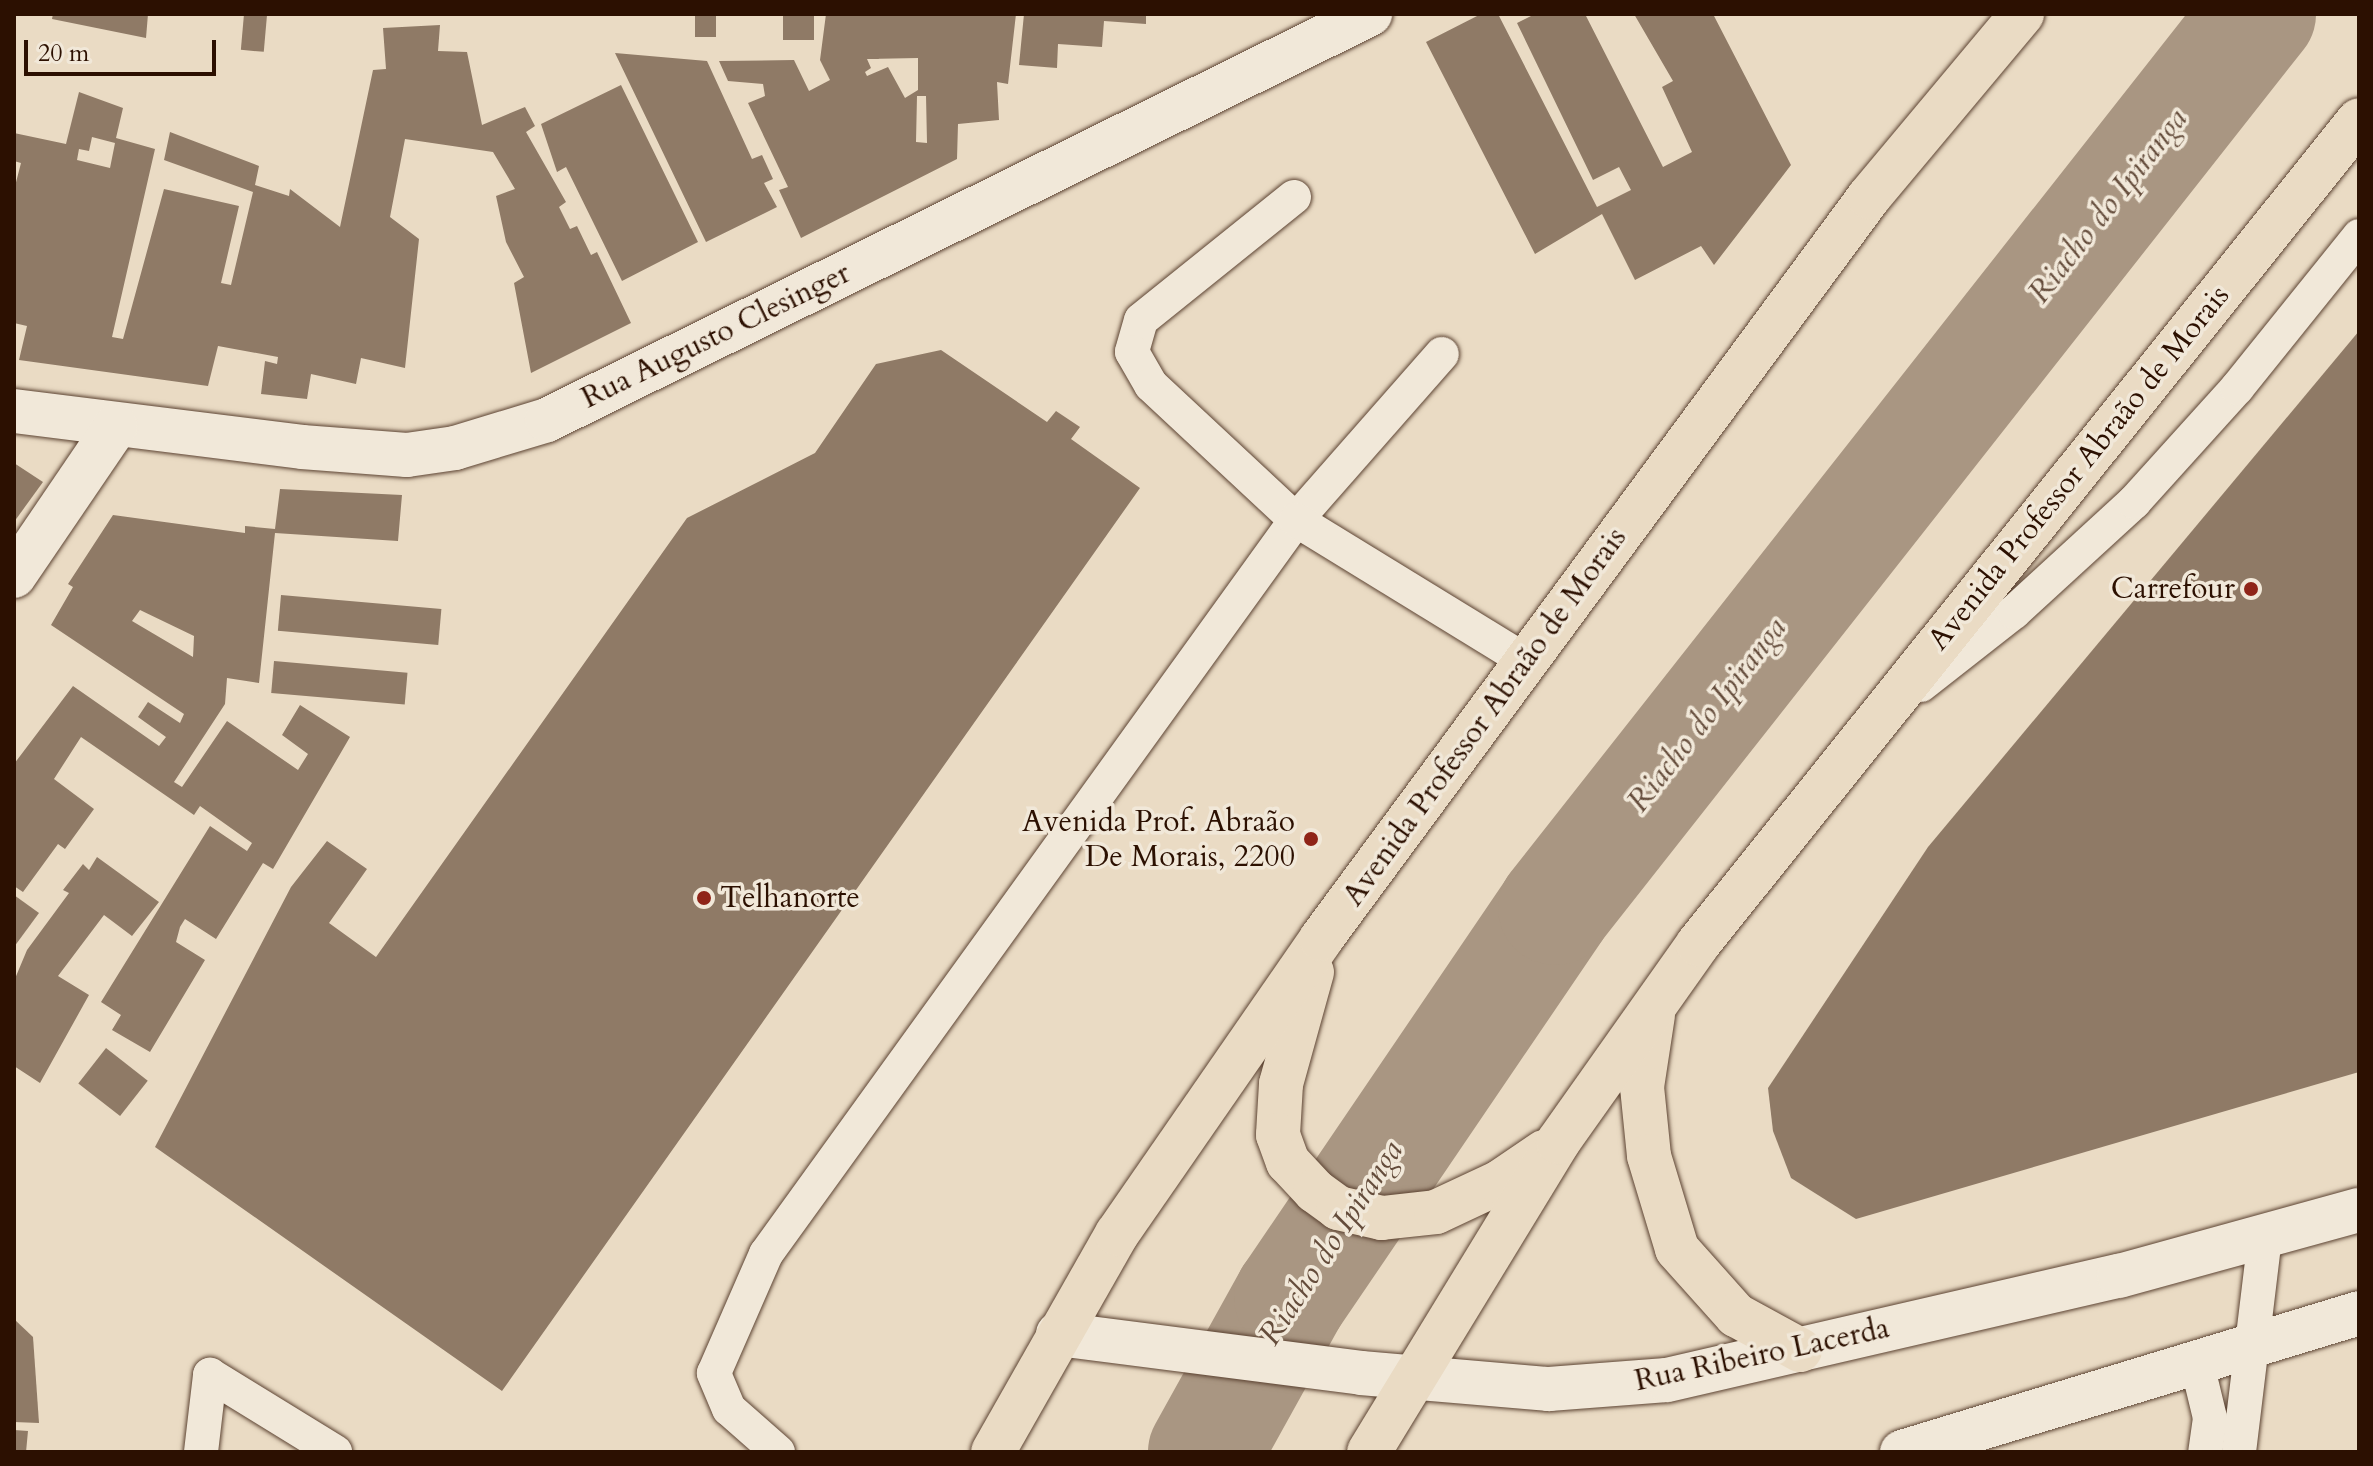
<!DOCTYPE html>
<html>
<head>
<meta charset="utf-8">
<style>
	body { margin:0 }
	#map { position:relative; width:2373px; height:1466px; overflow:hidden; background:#eadbc4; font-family:Cardo,serif }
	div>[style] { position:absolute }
	.river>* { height:114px; margin:-57px; padding:0 57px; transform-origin:57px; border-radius:57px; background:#a99682 }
	.building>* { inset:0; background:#8f7a66; transform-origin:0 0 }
	.roads { filter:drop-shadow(0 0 2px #5c4332) drop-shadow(0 0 2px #5c4332) }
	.lane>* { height:34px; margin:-17px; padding:0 17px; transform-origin:17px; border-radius:17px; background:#f1e8d9 }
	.street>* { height:44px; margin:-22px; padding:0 22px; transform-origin:22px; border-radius:22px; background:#f1e8d9 }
	.secondary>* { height:44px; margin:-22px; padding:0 22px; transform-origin:22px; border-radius:22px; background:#f1e8d9 }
	.primary>* { height:44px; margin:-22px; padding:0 22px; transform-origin:22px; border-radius:22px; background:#eadbc4 }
	.dots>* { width:22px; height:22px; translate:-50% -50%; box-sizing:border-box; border:4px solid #f1e8d9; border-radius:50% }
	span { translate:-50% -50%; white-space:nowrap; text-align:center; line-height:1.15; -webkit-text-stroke:7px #f1e8d9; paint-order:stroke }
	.street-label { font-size:30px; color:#2c1001 }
	.poi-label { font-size:30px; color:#2c1001 }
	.right { translate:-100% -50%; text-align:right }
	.left { translate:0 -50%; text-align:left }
	.water-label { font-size:32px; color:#644c3b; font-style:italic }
	.frame { position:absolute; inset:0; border:16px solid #2c1001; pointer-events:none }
	.scale { position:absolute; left:24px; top:40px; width:192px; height:36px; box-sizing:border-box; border:4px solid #2c1001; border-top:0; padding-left:10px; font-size:24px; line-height:28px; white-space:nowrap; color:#2c1001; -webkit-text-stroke:6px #f1e8d9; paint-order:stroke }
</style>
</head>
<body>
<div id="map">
	<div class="river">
		<div style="left:1205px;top:1452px;width:177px;rotate:-61deg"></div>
		<div style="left:1291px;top:1297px;width:470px;rotate:-55.8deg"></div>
		<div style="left:1555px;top:908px;width:1138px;rotate:-51.78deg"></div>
	</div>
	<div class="building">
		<div style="clip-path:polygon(53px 14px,148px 14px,146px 38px,52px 19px)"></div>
		<div style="left:244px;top:14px;width:23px;height:36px;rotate:5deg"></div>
		<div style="left:695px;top:14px;width:21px;height:23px"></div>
		<div style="left:783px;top:14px;width:31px;height:26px"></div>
		<div style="clip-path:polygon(evenodd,826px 14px,1016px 14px,1008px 84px,997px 82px,999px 120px,958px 124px,957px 159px,801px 238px,779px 190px,788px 187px,748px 103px,765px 96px,763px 84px,728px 81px,719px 61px,794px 60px,809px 91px,830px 80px,820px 60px,826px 14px,918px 58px,918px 90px,905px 98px,888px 67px,867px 76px,865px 72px,871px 68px,867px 59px,918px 58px,826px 14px,917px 96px,926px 96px,927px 143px,916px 142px,917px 96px)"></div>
		<div style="clip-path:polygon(1024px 14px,1146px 14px,1146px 24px,1104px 21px,1102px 47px,1058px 44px,1057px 68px,1019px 65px)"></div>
		<div style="clip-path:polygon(1481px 14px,1498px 14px,1597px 207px,1631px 190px,1619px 167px,1593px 180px,1517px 23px,1535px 14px,1585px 14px,1663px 167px,1692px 152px,1662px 87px,1673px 81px,1634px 14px,1713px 14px,1791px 165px,1714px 265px,1701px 246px,1635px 280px,1602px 214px,1535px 254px,1426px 42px)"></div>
		<div style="clip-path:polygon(evenodd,440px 25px,438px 51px,467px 52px,482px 125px,525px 107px,535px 126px,526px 132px,566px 202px,559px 207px,570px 229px,577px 226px,591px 255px,597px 252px,631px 323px,531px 373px,514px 283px,524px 277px,506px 242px,496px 196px,515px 189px,493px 152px,405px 139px,390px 217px,419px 239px,405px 368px,361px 358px,356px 384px,311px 374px,307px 399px,261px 394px,265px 361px,277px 364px,278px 357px,218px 346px,208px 386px,19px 360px,27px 326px,14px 323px,14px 190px,21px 163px,14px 161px,14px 133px,66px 144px,79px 92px,123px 108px,116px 138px,155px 149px,112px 337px,123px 339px,164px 189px,239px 206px,221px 283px,231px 285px,253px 192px,164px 160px,170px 132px,259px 166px,255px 185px,289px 196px,290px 189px,340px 227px,373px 70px,386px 69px,383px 28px,440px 25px,92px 137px,115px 143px,110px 168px,77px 160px,79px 149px,89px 151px,92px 137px)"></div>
		<div style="clip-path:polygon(615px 53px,707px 61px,752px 159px,762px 155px,773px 179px,764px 183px,777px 207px,706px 242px)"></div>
		<div style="clip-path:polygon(621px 85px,698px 242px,622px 281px,566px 167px,557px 172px,541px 124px)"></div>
		<div style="clip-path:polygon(2359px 331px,2359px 1072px,1856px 1219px,1791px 1178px,1773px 1131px,1768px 1088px,1928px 847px)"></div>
		<div style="clip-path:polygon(941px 350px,1047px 422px,1056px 411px,1080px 427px,1071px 439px,1140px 488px,502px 1391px,155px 1147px,291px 887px,327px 841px,367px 869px,329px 923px,376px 957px,687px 518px,815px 453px,876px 364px)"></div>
		<div style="clip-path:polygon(14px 463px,43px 482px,14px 522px)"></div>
		<div style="clip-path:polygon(evenodd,280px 489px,402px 495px,398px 541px,275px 533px,259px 683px,227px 678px,225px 704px,174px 782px,182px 787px,227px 721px,298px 770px,308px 754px,282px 735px,300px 705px,350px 737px,273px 869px,263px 863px,216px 939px,185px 919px,180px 927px,176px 942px,205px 960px,150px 1052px,112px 1030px,121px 1015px,101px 1002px,210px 826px,247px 851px,252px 843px,200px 806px,194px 815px,81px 737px,54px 779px,94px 809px,65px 849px,58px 844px,23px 892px,14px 886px,14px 764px,73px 686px,159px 746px,166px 737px,138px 717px,148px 702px,180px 723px,184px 714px,51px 625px,73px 587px,68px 584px,113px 515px,245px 533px,245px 526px,275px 529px,280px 489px,140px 610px,194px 636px,193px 657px,132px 621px,140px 610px)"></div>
		<div style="left:281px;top:595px;width:161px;height:36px;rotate:5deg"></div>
		<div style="left:274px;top:661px;width:134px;height:32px;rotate:5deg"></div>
		<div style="clip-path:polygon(97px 857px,159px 902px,132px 936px,104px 915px,58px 976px,89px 995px,40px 1083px,14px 1066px,14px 981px,27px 950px,69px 893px,63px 890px,83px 864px,89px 870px)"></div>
		<div style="clip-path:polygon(14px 895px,39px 913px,14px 947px)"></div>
		<div style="left:106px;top:1048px;width:53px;height:45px;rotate:38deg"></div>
		<div style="clip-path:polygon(14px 1319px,33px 1337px,39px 1423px,14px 1422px)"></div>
		<div style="clip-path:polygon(14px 1430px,28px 1431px,26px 1452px,14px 1452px)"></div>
	</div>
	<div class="roads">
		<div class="lane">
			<div style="left:1294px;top:197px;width:196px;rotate:141.2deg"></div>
			<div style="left:1141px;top:320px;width:33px;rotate:106deg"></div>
			<div style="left:1132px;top:352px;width:38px;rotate:60deg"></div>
			<div style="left:1151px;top:385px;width:198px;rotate:43deg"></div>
			<div style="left:1296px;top:520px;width:221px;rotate:-48.7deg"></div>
			<div style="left:1921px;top:685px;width:118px;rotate:-38.1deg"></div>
			<div style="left:2014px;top:612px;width:163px;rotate:-42.5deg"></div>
			<div style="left:2134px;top:502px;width:154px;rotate:-47.9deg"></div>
			<div style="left:2237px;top:388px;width:195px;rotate:-51.2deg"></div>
			<div style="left:2196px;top:1360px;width:60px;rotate:76.4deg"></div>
			<div style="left:2210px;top:1418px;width:34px;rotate:98deg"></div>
			<div style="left:201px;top:1452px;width:78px;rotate:-83.3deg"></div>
			<div style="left:210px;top:1375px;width:147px;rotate:31.6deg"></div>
			<div style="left:778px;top:1452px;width:65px;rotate:-138.7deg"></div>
			<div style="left:729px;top:1409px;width:39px;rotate:-113deg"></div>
			<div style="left:714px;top:1373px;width:130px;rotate:-66.4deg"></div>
			<div style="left:766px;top:1254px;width:905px;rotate:-54.17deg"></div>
			<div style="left:1296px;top:520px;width:270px;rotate:31.5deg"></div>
			<div style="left:2239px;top:1452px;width:218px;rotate:-83.1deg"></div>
		</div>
		<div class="street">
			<div style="left:14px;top:411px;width:290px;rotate:7.1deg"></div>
			<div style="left:302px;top:447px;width:105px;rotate:4.4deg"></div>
			<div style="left:407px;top:455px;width:49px;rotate:-8.3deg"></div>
			<div style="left:455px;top:448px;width:96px;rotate:-16.9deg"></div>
			<div style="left:547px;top:420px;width:918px;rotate:-26.26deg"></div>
			<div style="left:14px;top:576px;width:181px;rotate:-55.8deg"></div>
		</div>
		<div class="secondary">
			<div style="left:1058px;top:1334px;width:305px;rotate:7.3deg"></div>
			<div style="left:1361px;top:1373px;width:189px;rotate:4.9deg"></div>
			<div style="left:1549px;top:1389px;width:118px;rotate:-4.4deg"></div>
			<div style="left:1667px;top:1380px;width:464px;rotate:-13deg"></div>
			<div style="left:2119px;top:1276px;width:249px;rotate:-15.4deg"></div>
			<div style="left:1902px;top:1452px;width:478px;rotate:-16.9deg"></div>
		</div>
		<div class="primary">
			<div style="left:1312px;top:972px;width:116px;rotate:105.5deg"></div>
			<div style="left:1281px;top:1084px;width:51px;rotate:93.4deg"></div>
			<div style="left:1278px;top:1135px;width:29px;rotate:70deg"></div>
			<div style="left:1288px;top:1162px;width:40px;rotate:47deg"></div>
			<div style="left:1315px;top:1191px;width:29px;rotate:36deg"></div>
			<div style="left:1338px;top:1208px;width:45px;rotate:12.8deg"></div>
			<div style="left:1382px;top:1218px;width:54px;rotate:-6.3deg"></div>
			<div style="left:1436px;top:1212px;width:71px;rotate:-25.1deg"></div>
			<div style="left:1500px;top:1182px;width:53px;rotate:-34.3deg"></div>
			<div style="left:1653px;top:1015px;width:73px;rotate:98.7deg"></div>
			<div style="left:1642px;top:1087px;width:69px;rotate:84.2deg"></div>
			<div style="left:1649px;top:1156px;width:97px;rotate:73.2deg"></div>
			<div style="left:1677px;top:1249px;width:89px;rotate:48.2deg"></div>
			<div style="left:1736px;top:1315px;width:73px;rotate:28.7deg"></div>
			<div style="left:993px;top:1452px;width:251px;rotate:-60.4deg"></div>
			<div style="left:1117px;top:1234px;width:359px;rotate:-55.3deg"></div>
			<div style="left:1321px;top:939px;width:922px;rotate:-53.55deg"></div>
			<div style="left:1869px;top:197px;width:239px;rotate:-50.1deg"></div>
			<div style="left:1369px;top:1452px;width:363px;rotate:-58.6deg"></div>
			<div style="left:1558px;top:1142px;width:242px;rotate:-54.7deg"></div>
			<div style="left:1698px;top:944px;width:1056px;rotate:-51.26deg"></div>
		</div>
	</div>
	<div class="dots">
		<div style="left:2251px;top:589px;background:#8f2418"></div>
		<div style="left:1311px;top:839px;background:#8f2418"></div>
		<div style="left:704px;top:898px;background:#8f2418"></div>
	</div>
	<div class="street-label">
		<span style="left:716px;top:336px;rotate:-26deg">Rua Augusto Clesinger</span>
		<span style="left:2079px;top:468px;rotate:-51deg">Avenida Professor Abraão de Morais</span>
		<span style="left:1485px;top:717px;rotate:-54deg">Avenida Professor Abraão de Morais</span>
		<span style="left:1762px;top:1355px;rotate:-12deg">Rua Ribeiro Lacerda</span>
	</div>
	<div class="poi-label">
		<span class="right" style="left:2235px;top:589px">Carrefour</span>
		<span class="right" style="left:1295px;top:839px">Avenida Prof. Abraão<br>De Morais, 2200</span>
		<span class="left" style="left:720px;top:898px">Telhanorte</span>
	</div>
	<div class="water-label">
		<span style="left:2108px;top:206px;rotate:-52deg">Riacho do Ipiranga</span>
		<span style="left:1707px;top:715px;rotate:-52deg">Riacho do Ipiranga</span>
		<span style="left:1331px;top:1243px;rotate:-57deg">Riacho do Ipiranga</span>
	</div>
	<div class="frame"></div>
	<div class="scale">20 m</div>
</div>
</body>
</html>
